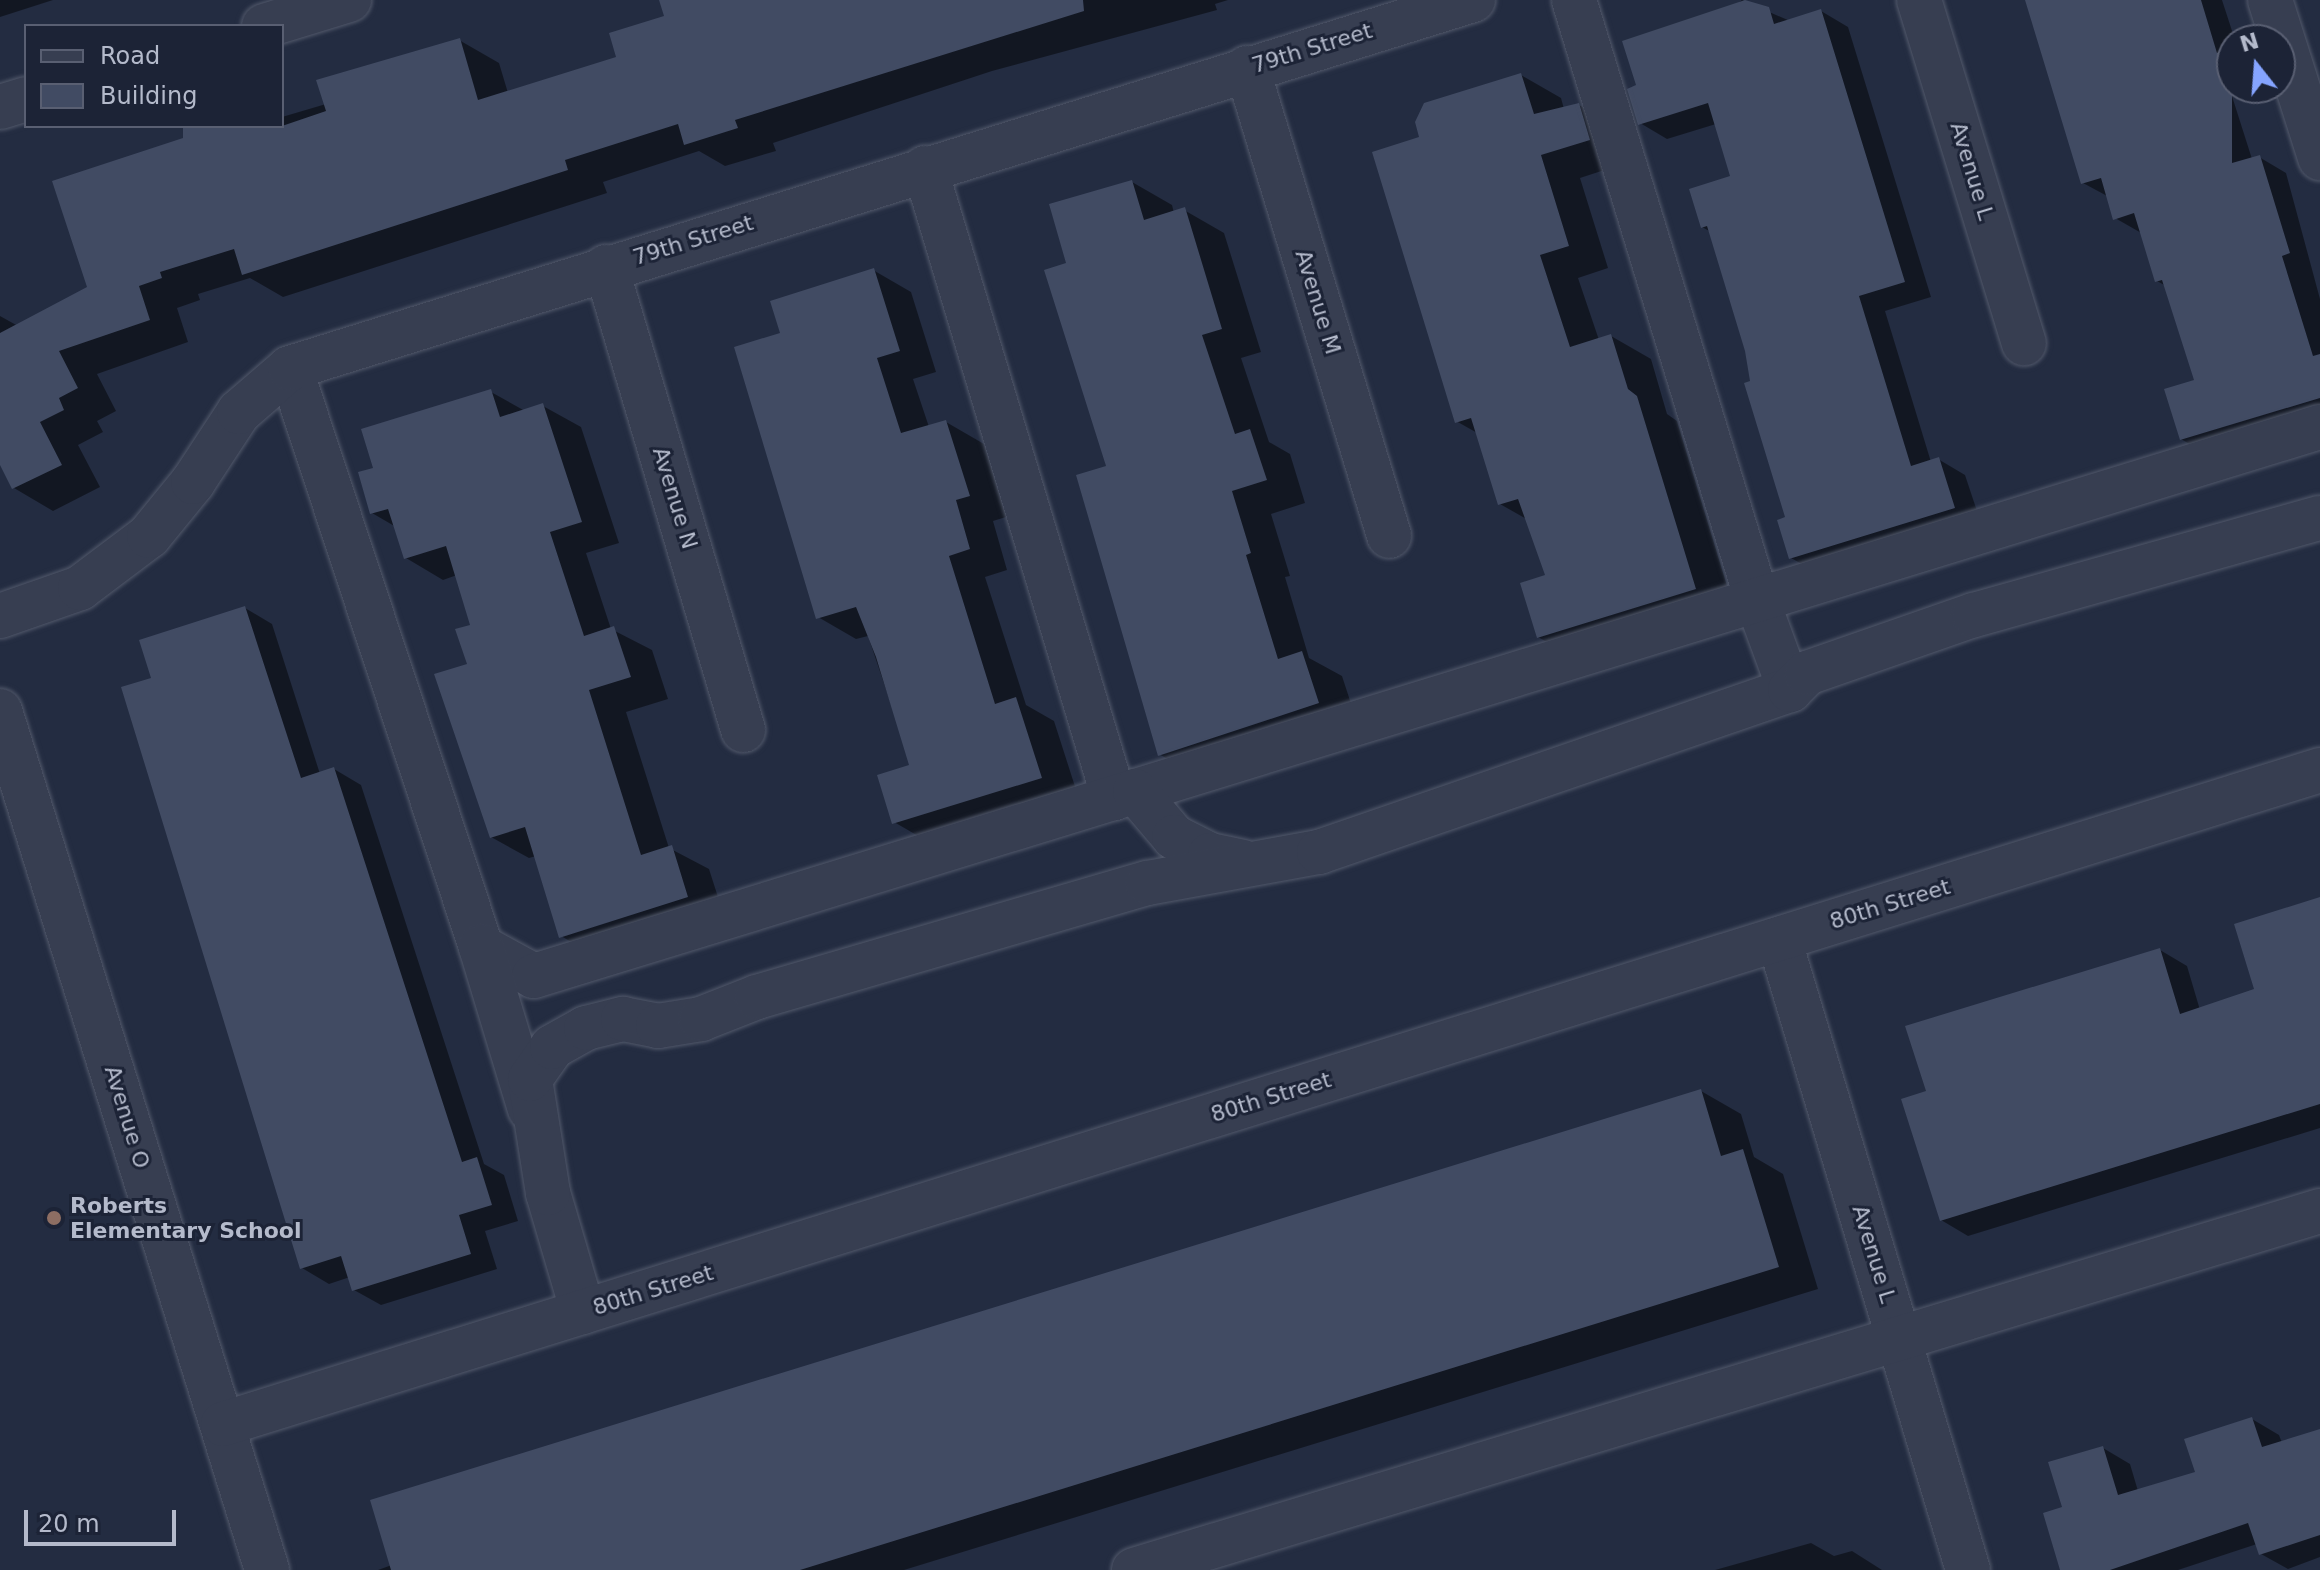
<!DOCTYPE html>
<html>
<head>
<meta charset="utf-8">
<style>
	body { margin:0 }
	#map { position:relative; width:2320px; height:1570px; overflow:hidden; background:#232c41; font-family:"DejaVu Sans",sans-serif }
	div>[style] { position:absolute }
	.shadow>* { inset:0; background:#0007 }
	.building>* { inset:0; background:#414b63 }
	.roads { filter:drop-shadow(0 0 2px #52596b) drop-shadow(0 0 2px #52596b) }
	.minor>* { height:44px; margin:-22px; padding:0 22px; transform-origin:22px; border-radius:22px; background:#373e51 }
	.dots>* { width:22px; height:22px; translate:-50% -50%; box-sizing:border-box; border:4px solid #1c2336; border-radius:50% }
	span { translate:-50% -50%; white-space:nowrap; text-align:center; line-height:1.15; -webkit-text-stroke:6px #1c2336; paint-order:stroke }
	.street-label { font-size:22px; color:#b4bacb }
	.poi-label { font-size:22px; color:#b4bacb; font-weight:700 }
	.left { translate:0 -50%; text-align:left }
	.legend { position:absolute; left:24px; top:24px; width:260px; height:104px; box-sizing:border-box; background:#1c2336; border:2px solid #595f72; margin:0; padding:10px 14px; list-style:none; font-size:24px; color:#b4bacb }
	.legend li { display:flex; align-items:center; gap:16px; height:40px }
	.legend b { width:40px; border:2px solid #595f72 }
	.north { position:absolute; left:2216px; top:24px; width:80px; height:80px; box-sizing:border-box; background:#1c2336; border:2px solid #595f72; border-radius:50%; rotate:343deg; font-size:22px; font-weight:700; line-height:32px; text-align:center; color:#b4bacb }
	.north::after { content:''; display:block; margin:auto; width:28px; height:36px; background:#85a4ff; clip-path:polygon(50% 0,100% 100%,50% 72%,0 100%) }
	.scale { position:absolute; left:24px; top:1510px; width:152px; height:36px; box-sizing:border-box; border:4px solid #b4bacb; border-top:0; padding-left:10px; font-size:24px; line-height:28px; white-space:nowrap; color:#b4bacb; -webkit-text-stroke:6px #1c2336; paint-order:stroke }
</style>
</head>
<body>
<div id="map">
	<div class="shadow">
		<div style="clip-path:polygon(0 0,53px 0,0 17px)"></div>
		<div style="clip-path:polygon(662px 0,1228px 0,1215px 4px,1217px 10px,992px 71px,773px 143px,776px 151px,725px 166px,699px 151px,603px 182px,607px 193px,283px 297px,250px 278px,198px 294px,200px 300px,177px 308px,188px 342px,97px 374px,116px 411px,97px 421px,103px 432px,78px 445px,100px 487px,53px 511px,14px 488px,0 461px,0 316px,18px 326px,89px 288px,185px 139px,205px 126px,282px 126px,282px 117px,326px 104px,459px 40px,499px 63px,508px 93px,618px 58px,667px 17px)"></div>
		<div style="clip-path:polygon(1742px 0,1790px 21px,1821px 11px,1848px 27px,1931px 297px,1885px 311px,1931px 462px,1938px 459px,1965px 475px,1981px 523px,1818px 573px,1791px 558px,1788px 519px,1747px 350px,1711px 232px,1702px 227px,1733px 178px,1716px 124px,1667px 139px,1640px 123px,1638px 86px)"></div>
		<div style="clip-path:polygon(2027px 0,2222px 0,2235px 40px,2232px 88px,2247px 88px,2231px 93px,2252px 159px,2259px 157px,2286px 173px,2320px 299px,2320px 421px,2208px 455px,2181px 439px,2197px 381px,2166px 286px,2157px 281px,2143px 234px,2115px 218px,2109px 197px,2083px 183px)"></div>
		<div style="clip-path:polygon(1521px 75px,1561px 98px,1564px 109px,1579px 105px,1619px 128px,1629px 162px,1580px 178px,1608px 268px,1578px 278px,1599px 340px,1611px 336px,1651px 359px,1667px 414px,1677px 421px,1735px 612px,1578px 660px,1538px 637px,1547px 576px,1528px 520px,1500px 504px,1479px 434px,1456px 421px,1422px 139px)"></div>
		<div style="clip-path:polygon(1132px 182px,1172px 205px,1174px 213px,1184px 210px,1224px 233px,1261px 352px,1241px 358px,1269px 442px,1290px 454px,1305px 503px,1271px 514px,1290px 576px,1285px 577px,1309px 658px,1342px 676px,1358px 725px,1199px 777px,1159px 754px,1069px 264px)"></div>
		<div style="clip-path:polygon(873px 270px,911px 292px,936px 372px,913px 379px,929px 427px,946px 422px,984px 444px,1006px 517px,993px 521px,1007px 570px,985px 577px,1026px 705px,1054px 721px,1079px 799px,932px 844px,894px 822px,912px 766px,868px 636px,856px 639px,818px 617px,782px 334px)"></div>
		<div style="clip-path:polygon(491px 392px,525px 411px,543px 406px,581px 427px,619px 543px,586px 553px,611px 629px,652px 650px,668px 699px,626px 712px,669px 848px,709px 869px,725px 919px,599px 958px,561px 936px,536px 856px,529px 858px,491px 837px,469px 666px,473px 626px,457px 575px,443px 580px,406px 558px,396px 527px,372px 513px,375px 469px)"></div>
		<div style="clip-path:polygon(245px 608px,272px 624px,320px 774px,334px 769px,361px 785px,484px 1164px,504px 1175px,518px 1221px,485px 1231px,497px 1269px,381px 1305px,354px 1290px,350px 1277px,329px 1284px,302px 1268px,153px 679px)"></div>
		<div style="clip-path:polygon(2320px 899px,2320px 1128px,1968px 1236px,1941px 1220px,1929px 1093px,2160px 950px,2187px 966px,2200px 1010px,2257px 990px)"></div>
		<div style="clip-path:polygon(1701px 1091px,1741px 1114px,1754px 1157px,1783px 1174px,1818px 1289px,904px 1570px,378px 1570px)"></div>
		<div style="clip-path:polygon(2252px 1419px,2279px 1435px,2282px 1443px,2320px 1431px,2320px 1557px,2288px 1569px,2261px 1554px,2257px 1544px,2178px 1570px,2062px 1570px,2065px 1509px,2103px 1448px,2130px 1464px,2138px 1491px,2197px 1473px)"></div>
		<div style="clip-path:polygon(1811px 1543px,1834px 1556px,1852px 1551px,1882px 1570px,1715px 1570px)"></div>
	</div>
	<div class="building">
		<div style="clip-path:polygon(659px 0,1083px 0,1084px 11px,735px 120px,738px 128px,684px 145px,678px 124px,565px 160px,568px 170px,242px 275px,234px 249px,160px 272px,162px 278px,139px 286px,150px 320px,59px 351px,78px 388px,59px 398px,64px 410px,40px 422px,62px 465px,12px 489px,0 465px,0 333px,87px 287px,52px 181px,183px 138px,183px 126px,282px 126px,326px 111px,316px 80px,460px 38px,478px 100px,616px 57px,609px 33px,664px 16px)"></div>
		<div style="clip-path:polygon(1745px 0,1769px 7px,1774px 24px,1821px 9px,1905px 282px,1859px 296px,1911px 466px,1939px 457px,1955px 508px,1789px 559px,1777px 520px,1785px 517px,1744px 383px,1750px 381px,1745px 351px,1707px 226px,1701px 228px,1689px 189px,1730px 176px,1708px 103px,1638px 125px,1627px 89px,1636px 85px,1622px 41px)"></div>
		<div style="clip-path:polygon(2025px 0,2201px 0,2217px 53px,2232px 48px,2232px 163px,2260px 155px,2290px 253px,2282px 256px,2313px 356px,2320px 354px,2320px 398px,2180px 440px,2164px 389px,2194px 380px,2162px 280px,2155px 282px,2134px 213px,2113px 220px,2101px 178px,2081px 184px)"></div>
		<div style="clip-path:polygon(1521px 73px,1534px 114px,1579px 103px,1590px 140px,1541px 155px,1569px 246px,1540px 255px,1570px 347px,1611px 334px,1628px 389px,1637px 396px,1696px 589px,1537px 638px,1520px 583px,1545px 575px,1518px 499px,1498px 505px,1471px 418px,1455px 423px,1372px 152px,1419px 137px,1415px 122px,1424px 103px)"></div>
		<div style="clip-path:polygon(1132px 180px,1144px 220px,1185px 207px,1222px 329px,1202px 335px,1235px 434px,1250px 429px,1267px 480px,1232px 491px,1251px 553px,1246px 555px,1278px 659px,1302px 651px,1319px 703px,1158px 756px,1076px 475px,1106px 466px,1044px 270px,1066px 263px,1049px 204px)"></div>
		<div style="clip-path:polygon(874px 268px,900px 351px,877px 358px,901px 433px,946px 420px,970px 496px,956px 500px,970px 549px,949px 556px,995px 704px,1016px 697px,1042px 778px,892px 824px,877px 775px,909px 765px,876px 657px,856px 607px,816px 619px,734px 347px,780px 333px,770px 301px)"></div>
		<div style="clip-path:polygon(491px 389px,500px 417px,543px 403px,582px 522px,550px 532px,584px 636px,614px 626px,631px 677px,589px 690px,641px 855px,672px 845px,688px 897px,559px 938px,525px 827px,490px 838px,434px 674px,467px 664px,455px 629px,470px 625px,446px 546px,404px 559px,388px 509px,370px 514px,358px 472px,373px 468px,361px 429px)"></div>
		<div style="clip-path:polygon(245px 606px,301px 778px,334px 767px,462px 1162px,477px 1157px,492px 1205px,459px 1215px,471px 1254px,352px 1291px,341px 1256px,300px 1269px,121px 687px,151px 678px,139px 640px)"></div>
		<div style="clip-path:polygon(2320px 897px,2320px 1104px,1940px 1221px,1901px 1099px,1926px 1091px,1905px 1026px,2160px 948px,2180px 1014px,2254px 989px,2234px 924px)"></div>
		<div style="clip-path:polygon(1701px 1089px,1721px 1156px,1743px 1149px,1779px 1267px,800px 1570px,391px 1570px,370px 1500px)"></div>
		<div style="clip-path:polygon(2252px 1417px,2262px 1447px,2320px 1429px,2320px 1535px,2259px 1555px,2248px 1523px,2110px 1570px,2060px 1570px,2043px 1513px,2062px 1507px,2048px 1462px,2103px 1446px,2118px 1495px,2195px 1472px,2184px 1439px)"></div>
	</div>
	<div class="roads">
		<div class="minor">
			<div style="left:1574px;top:0;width:627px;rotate:73.04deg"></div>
			<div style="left:1757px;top:600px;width:96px;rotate:69.9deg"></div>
			<div style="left:1919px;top:0;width:359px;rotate:73deg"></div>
			<div style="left:2270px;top:0;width:166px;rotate:72.4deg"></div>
			<div style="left:264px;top:26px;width:89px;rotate:-17deg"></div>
			<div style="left:1247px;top:68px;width:489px;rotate:73.1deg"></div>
			<div style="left:0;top:107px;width:27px;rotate:-17deg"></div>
			<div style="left:925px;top:168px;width:658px;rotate:73.3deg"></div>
			<div style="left:606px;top:267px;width:483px;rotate:73.5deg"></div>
			<div style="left:290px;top:368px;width:610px;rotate:71.74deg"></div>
			<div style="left:481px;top:947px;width:60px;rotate:28.7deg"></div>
			<div style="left:534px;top:976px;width:1868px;rotate:-17.09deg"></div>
			<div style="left:0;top:616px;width:85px;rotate:-19.3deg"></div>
			<div style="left:80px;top:588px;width:86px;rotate:-37deg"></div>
			<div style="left:149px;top:536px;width:70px;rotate:-50.8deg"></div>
			<div style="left:193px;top:482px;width:84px;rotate:-56.7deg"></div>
			<div style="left:239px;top:412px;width:67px;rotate:-40.8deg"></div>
			<div style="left:290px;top:368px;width:1239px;rotate:-17.28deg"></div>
			<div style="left:0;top:711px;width:900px;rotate:72.73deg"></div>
			<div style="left:1135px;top:791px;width:60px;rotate:49.7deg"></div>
			<div style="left:1174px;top:837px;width:40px;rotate:26.6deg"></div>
			<div style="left:1210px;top:855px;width:33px;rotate:12deg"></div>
			<div style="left:1779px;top:939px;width:659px;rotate:73.33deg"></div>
			<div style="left:481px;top:947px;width:169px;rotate:73.2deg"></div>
			<div style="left:583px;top:1312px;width:124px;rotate:-106.4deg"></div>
			<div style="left:548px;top:1193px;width:115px;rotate:-99deg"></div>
			<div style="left:530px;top:1079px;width:39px;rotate:-55deg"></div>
			<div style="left:552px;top:1047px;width:39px;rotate:-29deg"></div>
			<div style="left:586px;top:1028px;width:38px;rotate:-14deg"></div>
			<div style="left:623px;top:1019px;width:36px;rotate:11deg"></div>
			<div style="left:658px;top:1026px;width:44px;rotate:-9.2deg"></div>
			<div style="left:701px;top:1019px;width:60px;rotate:-21.4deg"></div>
			<div style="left:757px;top:997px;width:407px;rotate:-16.3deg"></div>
			<div style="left:1148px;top:883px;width:174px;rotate:-10.3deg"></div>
			<div style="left:1319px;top:852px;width:498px;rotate:-19deg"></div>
			<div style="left:1790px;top:690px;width:24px;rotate:-45deg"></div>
			<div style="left:1807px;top:673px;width:177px;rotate:-19.2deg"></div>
			<div style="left:1974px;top:615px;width:359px;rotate:-15.7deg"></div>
			<div style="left:223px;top:1424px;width:2197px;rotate:-17.32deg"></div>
			<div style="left:1134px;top:1570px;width:1239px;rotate:-16.84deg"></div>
		</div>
	</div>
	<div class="dots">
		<div style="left:54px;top:1218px;background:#8d6e63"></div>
	</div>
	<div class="street-label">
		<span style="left:1312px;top:48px;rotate:-17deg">79th Street</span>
		<span style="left:1972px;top:171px;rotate:73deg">Avenue L</span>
		<span style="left:693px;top:240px;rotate:-17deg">79th Street</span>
		<span style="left:1318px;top:302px;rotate:73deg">Avenue M</span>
		<span style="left:675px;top:498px;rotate:73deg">Avenue N</span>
		<span style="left:1890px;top:904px;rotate:-17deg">80th Street</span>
		<span style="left:1271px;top:1097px;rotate:-17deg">80th Street</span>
		<span style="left:127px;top:1117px;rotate:73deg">Avenue O</span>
		<span style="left:1874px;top:1254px;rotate:73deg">Avenue L</span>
		<span style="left:653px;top:1290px;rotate:-17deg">80th Street</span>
	</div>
	<div class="poi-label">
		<span class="left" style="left:70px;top:1218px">Roberts<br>Elementary School</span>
	</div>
	<ul class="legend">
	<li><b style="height:10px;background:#373e51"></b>Road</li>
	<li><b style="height:22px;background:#414b63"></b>Building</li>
	</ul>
	<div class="north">N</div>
	<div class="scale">20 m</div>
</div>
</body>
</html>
